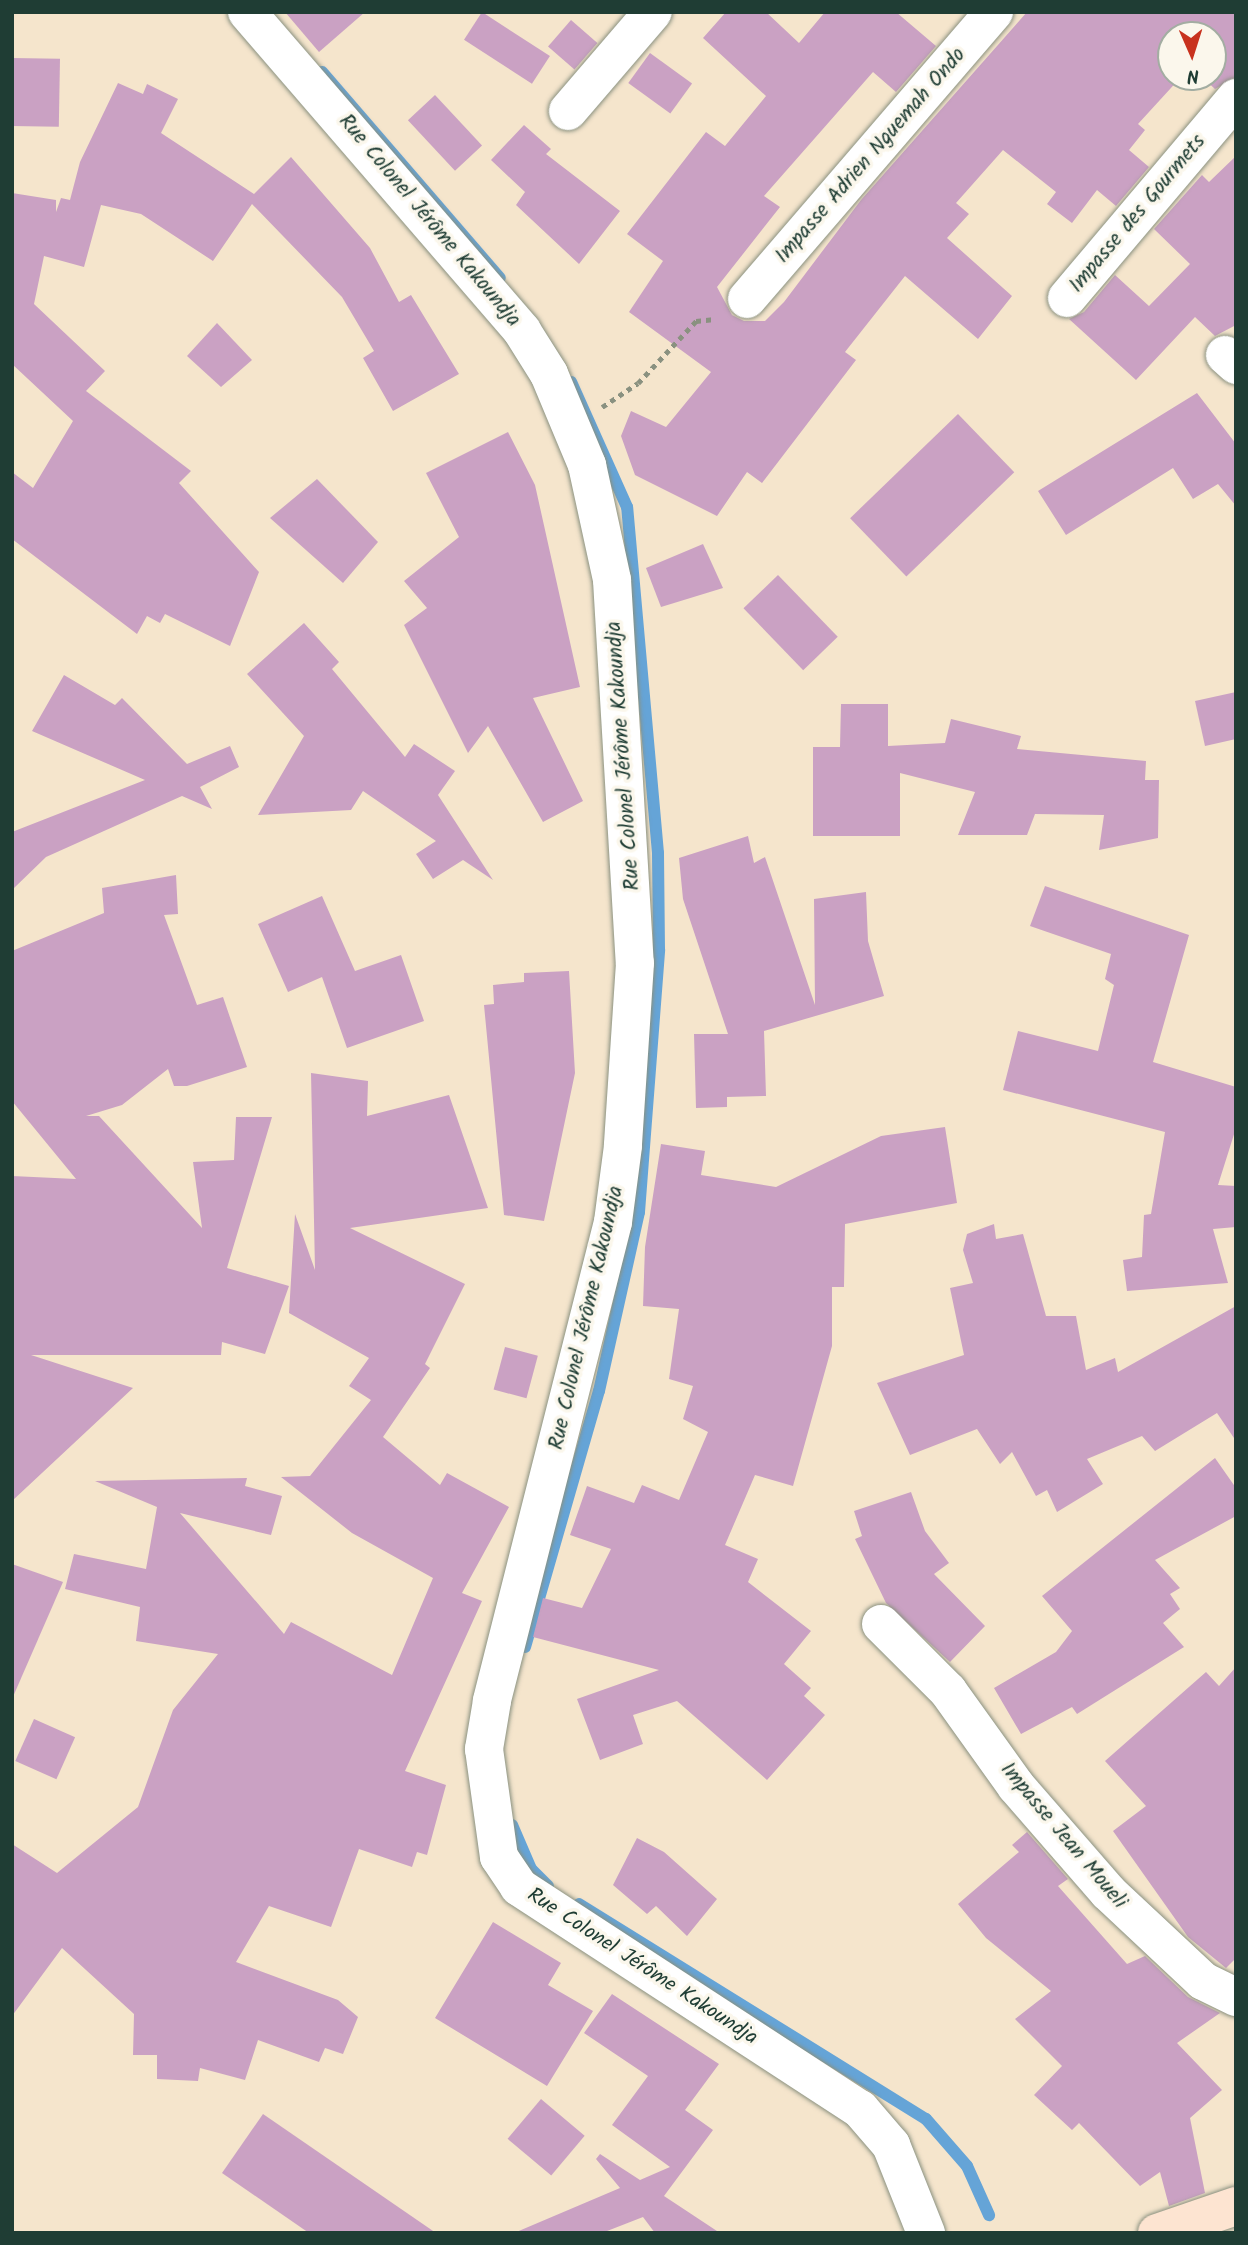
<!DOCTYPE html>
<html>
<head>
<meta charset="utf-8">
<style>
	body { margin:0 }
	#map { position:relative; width:1248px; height:2245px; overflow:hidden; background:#f5e5cc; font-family:Kalam,sans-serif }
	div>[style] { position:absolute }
	.stream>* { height:12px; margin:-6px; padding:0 6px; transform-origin:6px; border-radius:6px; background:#65a4d7 }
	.building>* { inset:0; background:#caa1c3; transform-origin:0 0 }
	.path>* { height:4.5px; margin-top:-2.25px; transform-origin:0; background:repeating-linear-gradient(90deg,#8a9180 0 5px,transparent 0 10px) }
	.roads { filter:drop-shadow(0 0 2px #8a9180) drop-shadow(0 0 2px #8a9180) }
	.minor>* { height:38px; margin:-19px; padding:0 19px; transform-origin:19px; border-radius:19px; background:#fff }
	.secondary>* { height:38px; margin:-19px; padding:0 19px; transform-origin:19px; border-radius:19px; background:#fde4d1 }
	span { translate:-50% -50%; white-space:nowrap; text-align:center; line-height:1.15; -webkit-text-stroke:7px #fbf7ec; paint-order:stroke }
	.street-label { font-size:21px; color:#1f3d34 }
	.frame { position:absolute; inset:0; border:14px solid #1f3d34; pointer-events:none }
	.north { position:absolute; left:1157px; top:21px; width:70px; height:70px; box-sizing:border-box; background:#fbf7ec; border:2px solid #a3ada2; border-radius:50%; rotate:177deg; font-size:19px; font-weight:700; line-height:28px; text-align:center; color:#1f3d34 }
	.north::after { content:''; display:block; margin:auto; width:24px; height:32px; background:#c8321e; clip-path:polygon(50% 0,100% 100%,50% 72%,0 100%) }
</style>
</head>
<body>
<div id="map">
	<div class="stream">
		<div style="left:322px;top:72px;width:272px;rotate:49.2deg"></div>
		<div style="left:525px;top:1647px;width:266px;rotate:-73.9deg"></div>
		<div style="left:599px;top:1391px;width:183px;rotate:-77.4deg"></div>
		<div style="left:639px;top:1212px;width:263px;rotate:-85.6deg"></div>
		<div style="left:659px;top:950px;width:97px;rotate:-90.6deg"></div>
		<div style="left:658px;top:853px;width:347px;rotate:-95.1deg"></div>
		<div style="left:627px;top:507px;width:137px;rotate:-114.1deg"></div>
		<div style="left:512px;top:1825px;width:48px;rotate:66.6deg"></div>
		<div style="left:531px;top:1869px;width:24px;rotate:45deg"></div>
		<div style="left:579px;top:1904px;width:408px;rotate:31.8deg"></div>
		<div style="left:926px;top:2119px;width:62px;rotate:48.9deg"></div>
		<div style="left:967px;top:2166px;width:54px;rotate:65.8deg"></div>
	</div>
	<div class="building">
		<div style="clip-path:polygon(285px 12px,365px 12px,319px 52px)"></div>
		<div style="left:482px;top:12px;width:81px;height:33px;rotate:33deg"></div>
		<div style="clip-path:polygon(726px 12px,766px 12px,799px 43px,825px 12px,896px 12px,936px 46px,896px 92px,873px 72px,764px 196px,780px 207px,717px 287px,732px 315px,744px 321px,765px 321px,784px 302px,861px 200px,1027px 12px,1236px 12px,1236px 77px,1215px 89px,1202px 77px,1213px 77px,1213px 35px,1171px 35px,1171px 77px,1181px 77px,1138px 124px,1145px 130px,1129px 150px,1149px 167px,1116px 206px,1097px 190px,1072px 223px,1047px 204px,1056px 192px,1003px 150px,956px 203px,969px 214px,947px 238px,1012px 296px,978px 339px,905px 276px,845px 352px,856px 360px,762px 483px,747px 472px,717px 516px,635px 475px,621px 436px,631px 411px,666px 427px,711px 372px,629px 312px,663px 261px,627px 234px,706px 132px,725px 146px,766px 96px,703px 38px)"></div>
		<div style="left:571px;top:20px;width:35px;height:35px;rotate:41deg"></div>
		<div style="left:650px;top:53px;width:52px;height:37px;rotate:36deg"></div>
		<div style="left:12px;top:58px;width:48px;height:68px;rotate:1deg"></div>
		<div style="clip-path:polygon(118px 83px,143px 94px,147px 84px,178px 99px,161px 133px,254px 194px,291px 157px,370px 248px,399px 302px,411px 295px,459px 374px,393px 411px,363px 358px,374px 351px,342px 297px,252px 204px,213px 261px,141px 214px,101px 205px,84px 267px,44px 256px,34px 304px,105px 371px,86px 391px,191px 471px,179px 483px,259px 572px,230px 646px,165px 614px,160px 623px,147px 616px,137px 634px,12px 539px,12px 472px,33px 488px,73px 421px,12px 364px,12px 193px,56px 200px,56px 212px,61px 198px,70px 200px,80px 162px)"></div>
		<div style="left:435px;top:95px;width:69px;height:37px;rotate:47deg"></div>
		<div style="clip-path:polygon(524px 125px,551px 149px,546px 154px,620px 211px,579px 264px,516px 205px,525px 192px,491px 160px)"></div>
		<div style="clip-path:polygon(1236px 156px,1236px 325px,1215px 336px,1195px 317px,1136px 380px,1069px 319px,1084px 312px,1115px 275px,1149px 306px,1190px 264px,1154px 229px,1202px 175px,1209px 182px)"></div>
		<div style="clip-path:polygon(217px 323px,252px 360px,221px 387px,187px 356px)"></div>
		<div style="clip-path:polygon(1197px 393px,1236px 444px,1236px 506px,1218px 484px,1193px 499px,1173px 468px,1066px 535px,1038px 491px)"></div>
		<div style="left:958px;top:414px;width:81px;height:150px;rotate:46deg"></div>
		<div style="clip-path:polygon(508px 432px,535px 485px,580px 687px,533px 698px,583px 801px,543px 822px,488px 726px,468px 753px,404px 625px,427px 608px,404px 581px,459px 537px,426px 473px)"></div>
		<div style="clip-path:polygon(317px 479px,378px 542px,343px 583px,270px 518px)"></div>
		<div style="clip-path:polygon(703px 544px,723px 588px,661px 607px,646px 568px)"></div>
		<div style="left:778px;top:575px;width:86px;height:48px;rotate:46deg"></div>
		<div style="clip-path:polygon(304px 623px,339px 662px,332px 669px,405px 757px,414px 744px,455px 771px,438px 795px,493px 880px,463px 860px,433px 879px,416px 854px,436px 841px,363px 791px,351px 810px,258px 815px,304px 736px,247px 674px)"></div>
		<div style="clip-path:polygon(64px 675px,115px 705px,122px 698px,187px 764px,230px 746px,239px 767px,200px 787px,212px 809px,182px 796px,46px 857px,12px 890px,12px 832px,145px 780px,32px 731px)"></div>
		<div style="clip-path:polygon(1236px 692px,1236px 739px,1205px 746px,1195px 701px)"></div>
		<div style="clip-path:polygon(841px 704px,888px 704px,888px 746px,945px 743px,951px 719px,1021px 736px,1017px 749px,1146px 761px,1145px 780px,1159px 780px,1158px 838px,1099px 850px,1104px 815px,1035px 814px,1027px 835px,958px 835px,975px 792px,900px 773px,900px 836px,813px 836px,813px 747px,840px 747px)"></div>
		<div style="clip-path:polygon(748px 836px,754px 863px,765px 857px,815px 1005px,814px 899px,866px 892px,868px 941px,884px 996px,764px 1031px,766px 1096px,727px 1097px,727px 1107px,696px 1108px,694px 1034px,728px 1034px,683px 899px,679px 858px)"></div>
		<div style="clip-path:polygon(176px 875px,178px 914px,164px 915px,197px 1005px,223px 997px,247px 1067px,187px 1086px,174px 1086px,168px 1069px,122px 1105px,86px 1116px,99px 1116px,202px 1228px,193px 1162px,234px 1160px,236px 1117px,272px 1117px,227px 1268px,289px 1286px,265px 1354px,222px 1342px,221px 1355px,31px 1355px,133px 1388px,12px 1501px,12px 1176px,76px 1179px,12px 1101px,12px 951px,104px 913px,102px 888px)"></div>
		<div style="clip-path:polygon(1045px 886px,1189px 935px,1153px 1062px,1236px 1087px,1236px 1128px,1218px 1185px,1236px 1186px,1236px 1227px,1213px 1229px,1228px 1283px,1127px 1291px,1123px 1260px,1142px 1257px,1144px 1215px,1151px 1214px,1165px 1132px,1003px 1090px,1018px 1031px,1098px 1051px,1114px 985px,1105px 979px,1111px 954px,1030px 926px)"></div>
		<div style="clip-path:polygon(322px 896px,355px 971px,401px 955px,424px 1021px,347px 1048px,322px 977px,288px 992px,258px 924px)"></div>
		<div style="clip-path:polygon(569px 971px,575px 1073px,544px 1221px,504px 1215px,484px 1005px,494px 1004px,493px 985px,524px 982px,524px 973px)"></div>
		<div style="clip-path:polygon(311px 1073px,368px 1081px,367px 1116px,449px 1095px,488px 1208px,350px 1228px,465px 1284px,425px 1364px,430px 1368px,383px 1437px,440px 1485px,447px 1473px,509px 1507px,462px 1593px,482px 1601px,405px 1771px,446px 1785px,427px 1855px,417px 1852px,412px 1867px,359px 1849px,331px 1927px,269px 1906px,236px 1962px,338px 2000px,358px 2017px,343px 2054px,325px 2048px,319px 2062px,258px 2040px,245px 2080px,200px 2068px,198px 2081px,157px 2079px,157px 2055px,133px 2055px,134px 2014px,62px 1948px,12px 2016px,12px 1844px,57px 1873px,138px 1807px,173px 1710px,218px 1654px,136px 1641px,140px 1607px,65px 1589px,74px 1554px,146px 1569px,157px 1507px,95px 1481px,247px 1478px,245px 1486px,282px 1496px,271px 1535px,180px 1513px,284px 1634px,291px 1622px,392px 1675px,433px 1578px,352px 1533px,281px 1477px,310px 1476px,371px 1400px,349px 1386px,369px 1358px,289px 1313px,295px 1214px,315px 1270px)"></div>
		<div style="clip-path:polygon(945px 1127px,957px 1203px,845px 1224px,844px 1287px,832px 1287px,832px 1346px,793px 1486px,755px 1475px,725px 1545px,758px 1559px,748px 1582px,811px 1631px,784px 1664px,811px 1688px,804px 1696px,825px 1715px,767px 1780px,677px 1701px,633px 1715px,643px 1744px,600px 1760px,577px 1699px,659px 1670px,533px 1637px,543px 1598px,582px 1608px,611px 1549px,570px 1535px,587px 1486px,634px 1503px,642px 1485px,679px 1500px,708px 1432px,683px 1419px,693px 1386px,669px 1379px,679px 1309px,643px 1306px,645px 1247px,661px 1144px,705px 1151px,701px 1175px,776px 1187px,881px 1136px)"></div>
		<div style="clip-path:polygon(994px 1224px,996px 1239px,1023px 1234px,1046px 1316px,1076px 1316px,1086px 1370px,1115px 1358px,1118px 1372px,1236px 1306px,1236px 1441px,1217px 1413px,1155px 1451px,1142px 1436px,1087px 1459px,1103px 1484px,1057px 1512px,1047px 1490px,1036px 1496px,1012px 1452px,1000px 1464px,977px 1429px,910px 1455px,877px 1383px,964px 1355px,950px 1288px,973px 1283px,963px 1250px,967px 1234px)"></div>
		<div style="left:505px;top:1347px;width:34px;height:44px;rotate:15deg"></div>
		<div style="clip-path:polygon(1215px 1458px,1236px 1488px,1236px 1516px,1155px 1560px,1180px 1588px,1170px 1594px,1180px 1609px,1163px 1623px,1184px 1647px,1077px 1714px,1072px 1707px,1021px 1734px,994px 1688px,1056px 1652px,1072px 1631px,1042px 1596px)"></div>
		<div style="clip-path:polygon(911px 1492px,925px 1531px,949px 1563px,934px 1574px,985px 1626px,950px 1662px,886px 1603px,855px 1539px,862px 1536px,854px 1511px)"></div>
		<div style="clip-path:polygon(12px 1564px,63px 1582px,12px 1699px)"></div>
		<div style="clip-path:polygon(1236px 1667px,1236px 1958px,1226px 1968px,1188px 1937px,1113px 1831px,1146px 1806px,1105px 1761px,1206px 1672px,1219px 1686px)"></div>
		<div style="left:34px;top:1719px;width:45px;height:46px;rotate:24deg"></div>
		<div style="clip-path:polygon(1027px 1832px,1068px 1879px,1058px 1886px,1127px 1964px,1145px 1956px,1188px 1997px,1220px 2013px,1177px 2043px,1222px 2090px,1190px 2118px,1205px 2193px,1169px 2206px,1160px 2172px,1140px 2186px,1079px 2123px,1072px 2130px,1034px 2095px,1062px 2066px,1015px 2019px,1051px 1991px,986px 1938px,958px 1904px,1019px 1852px,1012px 1845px)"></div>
		<div style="clip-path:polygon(637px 1838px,664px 1852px,717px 1899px,687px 1936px,656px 1906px,647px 1914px,613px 1885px)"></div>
		<div style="clip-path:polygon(493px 1922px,561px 1963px,548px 1985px,593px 2011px,547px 2086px,435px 2018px)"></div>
		<div style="clip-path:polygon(612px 1994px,719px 2064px,685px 2110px,713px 2130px,664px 2196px,720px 2233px,655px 2233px,643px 2217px,602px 2233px,514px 2233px,620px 2188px,596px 2159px,600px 2154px,640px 2180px,670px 2167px,612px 2125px,648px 2076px,584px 2033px)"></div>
		<div style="left:541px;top:2099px;width:57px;height:52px;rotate:40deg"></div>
		<div style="clip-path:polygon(263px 2114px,436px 2233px,309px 2233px,222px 2173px)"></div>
	</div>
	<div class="path">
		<div style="left:602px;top:407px;width:43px;rotate:-33.7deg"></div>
		<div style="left:638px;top:383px;width:85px;rotate:-46.9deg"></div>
		<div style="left:696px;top:321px;width:19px;rotate:-6deg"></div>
	</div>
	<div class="roads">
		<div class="minor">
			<div style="left:247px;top:12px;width:421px;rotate:49.2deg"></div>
			<div style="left:522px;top:331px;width:51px;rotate:57.9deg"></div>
			<div style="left:549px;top:374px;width:99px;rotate:67.3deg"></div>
			<div style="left:587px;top:465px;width:118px;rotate:77.7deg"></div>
			<div style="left:612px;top:580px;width:384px;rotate:86.6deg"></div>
			<div style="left:635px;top:963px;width:183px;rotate:93.8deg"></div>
			<div style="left:623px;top:1146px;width:77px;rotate:97.5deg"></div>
			<div style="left:613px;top:1222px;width:494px;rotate:104.2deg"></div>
			<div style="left:492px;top:1701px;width:49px;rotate:99.5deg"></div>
			<div style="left:484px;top:1749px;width:109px;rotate:82.1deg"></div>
			<div style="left:499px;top:1857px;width:36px;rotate:56deg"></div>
			<div style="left:519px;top:1887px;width:407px;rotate:33.1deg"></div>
			<div style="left:860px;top:2109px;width:48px;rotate:49.3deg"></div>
			<div style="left:891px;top:2145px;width:95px;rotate:68.3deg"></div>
			<div style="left:568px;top:111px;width:130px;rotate:-49.4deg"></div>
			<div style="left:1067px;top:298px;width:262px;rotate:-49.8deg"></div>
			<div style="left:747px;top:299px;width:379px;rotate:-49.3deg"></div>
			<div style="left:1225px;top:355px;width:15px;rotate:42deg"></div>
			<div style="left:881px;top:1624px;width:95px;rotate:45deg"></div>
			<div style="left:948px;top:1691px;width:117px;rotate:54.4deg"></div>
			<div style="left:1016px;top:1786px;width:140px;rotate:49deg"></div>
			<div style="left:1108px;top:1892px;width:130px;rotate:43.1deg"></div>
			<div style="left:1203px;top:1981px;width:37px;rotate:26deg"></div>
		</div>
		<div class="secondary">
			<div style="left:1157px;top:2233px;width:83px;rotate:-18.9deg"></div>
		</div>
	</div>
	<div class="street-label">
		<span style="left:871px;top:156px;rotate:-49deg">Impasse Adrien Nguemah Ondo</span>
		<span style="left:1138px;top:214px;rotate:-50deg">Impasse des Gourmets</span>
		<span style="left:429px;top:221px;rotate:50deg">Rue Colonel Jérôme Kakoundja</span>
		<span style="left:624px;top:756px;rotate:-94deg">Rue Colonel Jérôme Kakoundja</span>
		<span style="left:587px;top:1318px;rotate:-77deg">Rue Colonel Jérôme Kakoundja</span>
		<span style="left:1063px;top:1836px;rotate:50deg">Impasse Jean Moueli</span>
		<span style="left:642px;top:1967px;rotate:33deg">Rue Colonel Jérôme Kakoundja</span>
	</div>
	<div class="frame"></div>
	<div class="north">N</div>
</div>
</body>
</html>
